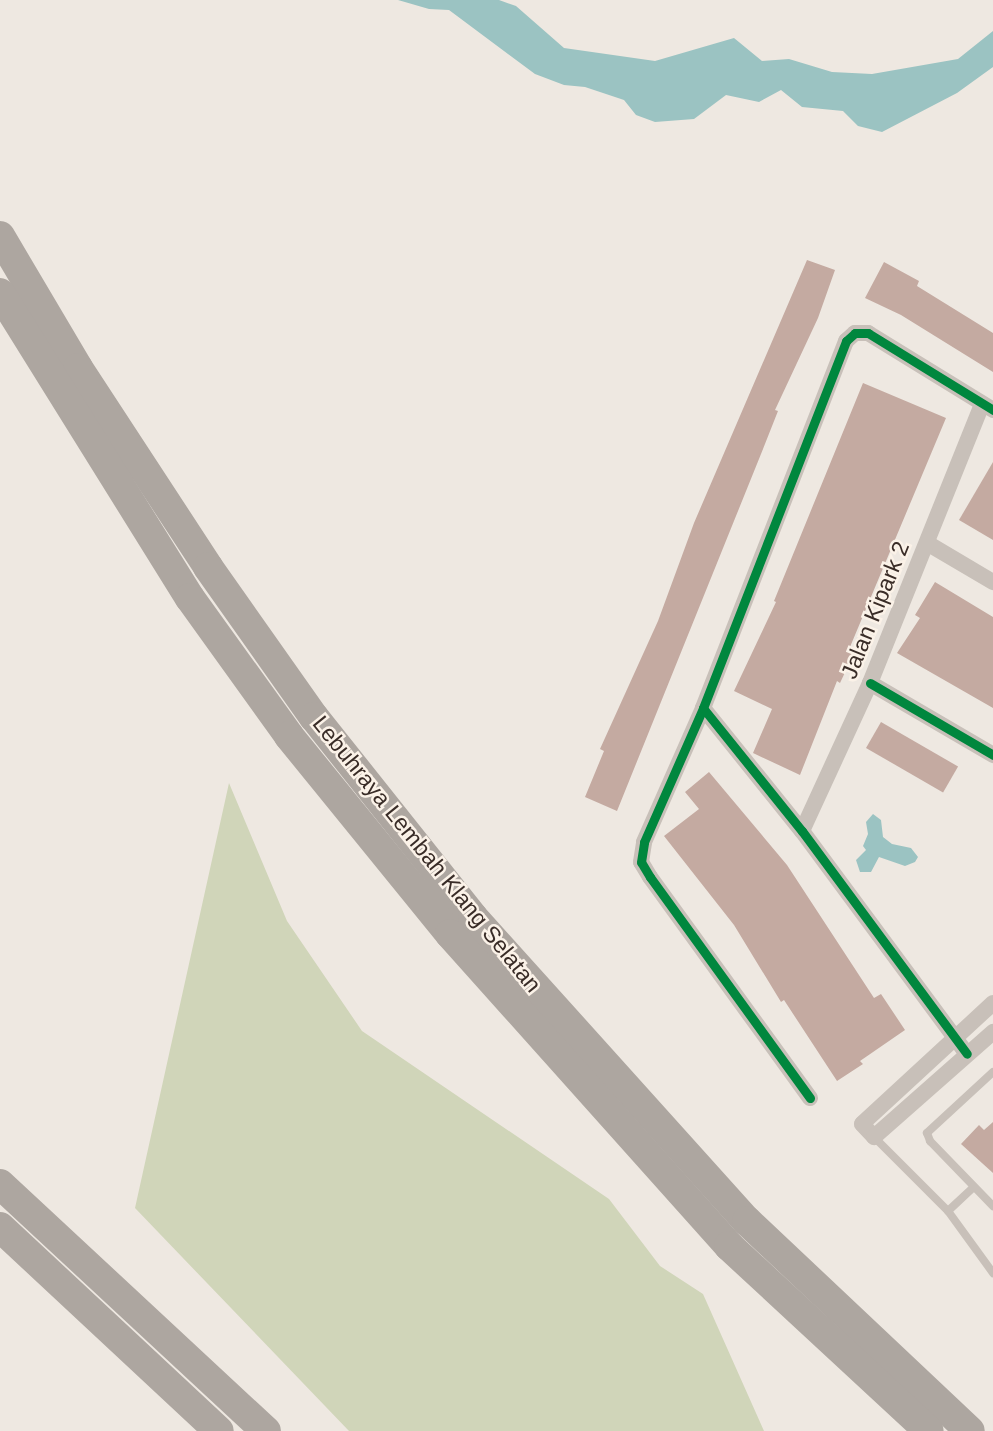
<!DOCTYPE html>
<html>
<head>
<meta charset="utf-8">
<style>
	body { margin:0 }
	#map { position:relative; width:993px; height:1431px; overflow:hidden; background:#eee8e1; font-family:Arial,sans-serif }
	div>[style] { position:absolute }
	.green>* { inset:0; background:#d0d5b9 }
	.water>* { inset:0; background:#9bc3c2 }
	.building>* { inset:0; background:#c4aaa1; transform-origin:0 0 }
	.service>* { height:8px; margin:-4px; padding:0 4px; transform-origin:4px; border-radius:4px; background:#c8c0b9 }
	.minor>* { height:16px; margin:-8px; padding:0 8px; transform-origin:8px; border-radius:8px; background:#c8c0b9 }
	.motorway>* { height:30px; margin:-15px; padding:0 15px; transform-origin:15px; border-radius:15px; background:#ada6a0 }
	.cycleway>* { height:9px; margin:-4.5px; padding:0 4.5px; transform-origin:4.5px; border-radius:4.5px; background:#00873e }
	span { translate:-50% -50%; white-space:nowrap; text-align:center; line-height:1.15; -webkit-text-stroke:5px #fbf2e8; paint-order:stroke }
	.street-label { font-size:23px; color:#392c27 }
</style>
</head>
<body>
<div id="map">
	<div class="green">
		<div style="clip-path:polygon(229px 783px,287px 921px,362px 1031px,609px 1199px,660px 1266px,703px 1294px,764px 1431px,349px 1431px,135px 1208px)"></div>
	</div>
	<div class="water">
		<div style="clip-path:polygon(398px 0,499px 0,516px 6px,564px 48px,655px 61px,734px 38px,762px 61px,789px 59px,832px 72px,872px 74px,958px 59px,993px 31px,993px 67px,957px 93px,882px 132px,858px 126px,843px 111px,802px 107px,781px 90px,759px 102px,726px 95px,694px 119px,655px 122px,636px 115px,624px 100px,585px 87px,564px 85px,535px 74px,449px 10px,429px 9px)"></div>
		<div style="clip-path:polygon(873px 814px,881px 820px,883px 837px,892px 844px,911px 848px,918px 857px,915px 862px,905px 866px,879px 857px,871px 872px,860px 872px,856px 860px,866px 850px,863px 846px,868px 834px,866px 822px)"></div>
	</div>
	<div class="building">
		<div style="clip-path:polygon(807px 260px,835px 270px,818px 318px,775px 410px,778px 411px,761px 454px,617px 811px,585px 797px,604px 751px,600px 749px,658px 621px,694px 523px)"></div>
		<div style="clip-path:polygon(884px 262px,919px 281px,917px 286px,993px 333px,993px 372px,901px 315px,865px 298px)"></div>
		<div style="clip-path:polygon(863px 383px,946px 418px,850px 647px,856px 649px,840px 683px,837px 681px,800px 775px,753px 753px,772px 709px,734px 691px,776px 602px,774px 601px)"></div>
		<div style="clip-path:polygon(993px 462px,993px 540px,959px 520px)"></div>
		<div style="clip-path:polygon(935px 582px,993px 617px,993px 708px,897px 653px,920px 618px,915px 615px)"></div>
		<div style="left:881px;top:722px;width:89px;height:30px;rotate:30deg"></div>
		<div style="clip-path:polygon(709px 772px,787px 865px,874px 998px,881px 994px,905px 1030px,860px 1061px,863px 1064px,837px 1081px,784px 1000px,781px 1002px,734px 925px,664px 836px,699px 809px,685px 792px)"></div>
		<div style="clip-path:polygon(993px 1122px,993px 1173px,961px 1144px,979px 1125px,984px 1130px)"></div>
	</div>
	<div class="service">
		<div style="left:993px;top:1072px;width:90px;rotate:137.3deg"></div>
		<div style="left:927px;top:1133px;width:9px;rotate:69deg"></div>
		<div style="left:930px;top:1141px;width:91px;rotate:45.9deg"></div>
		<div style="left:874px;top:1137px;width:105px;rotate:45deg"></div>
		<div style="left:948px;top:1211px;width:35px;rotate:-43deg"></div>
		<div style="left:948px;top:1211px;width:77px;rotate:54deg"></div>
	</div>
	<div class="minor">
		<div style="left:927px;top:543px;width:77px;rotate:30.6deg"></div>
		<div style="left:870px;top:683px;width:143px;rotate:30.3deg"></div>
		<div style="left:703px;top:708px;width:158px;rotate:51.2deg"></div>
		<div style="left:802px;top:831px;width:277px;rotate:53.5deg"></div>
		<div style="left:802px;top:831px;width:163px;rotate:-65.3deg"></div>
		<div style="left:870px;top:683px;width:301px;rotate:-68.1deg"></div>
		<div style="left:993px;top:1003px;width:178px;rotate:137.3deg"></div>
		<div style="left:862px;top:1124px;width:18px;rotate:47deg"></div>
		<div style="left:874px;top:1137px;width:159px;rotate:-41.4deg"></div>
		<div style="left:810px;top:1098px;width:273px;rotate:-125.9deg"></div>
		<div style="left:650px;top:877px;width:17px;rotate:-121deg"></div>
		<div style="left:641px;top:862px;width:20px;rotate:-81deg"></div>
		<div style="left:644px;top:842px;width:146px;rotate:-66.2deg"></div>
		<div style="left:703px;top:708px;width:394px;rotate:-68.7deg"></div>
		<div style="left:846px;top:341px;width:12px;rotate:-42deg"></div>
		<div style="left:855px;top:333px;width:13px"></div>
		<div style="left:868px;top:333px;width:147px;rotate:31.6deg"></div>
	</div>
	<div class="motorway">
		<div style="left:0;top:236px;width:153px;rotate:59.4deg"></div>
		<div style="left:78px;top:368px;width:238px;rotate:56.8deg"></div>
		<div style="left:208px;top:567px;width:184px;rotate:54.8deg"></div>
		<div style="left:314px;top:717px;width:256px;rotate:51.5deg"></div>
		<div style="left:473px;top:917px;width:409px;rotate:48deg"></div>
		<div style="left:747px;top:1221px;width:306px;rotate:43.3deg"></div>
		<div style="left:0;top:293px;width:359px;rotate:58.1deg"></div>
		<div style="left:190px;top:598px;width:170px;rotate:54.3deg"></div>
		<div style="left:289px;top:736px;width:255px;rotate:50.9deg"></div>
		<div style="left:450px;top:934px;width:419px;rotate:48.2deg"></div>
		<div style="left:729px;top:1246px;width:272px;rotate:42.8deg"></div>
		<div style="left:0;top:1184px;width:363px;rotate:42.9deg"></div>
		<div style="left:0;top:1227px;width:299px;rotate:43deg"></div>
	</div>
	<div class="cycleway">
		<div style="left:870px;top:683px;width:143px;rotate:30.3deg"></div>
		<div style="left:703px;top:708px;width:158px;rotate:51.2deg"></div>
		<div style="left:802px;top:831px;width:277px;rotate:53.5deg"></div>
		<div style="left:810px;top:1098px;width:273px;rotate:-125.9deg"></div>
		<div style="left:650px;top:877px;width:17px;rotate:-121deg"></div>
		<div style="left:641px;top:862px;width:20px;rotate:-81deg"></div>
		<div style="left:644px;top:842px;width:146px;rotate:-66.2deg"></div>
		<div style="left:703px;top:708px;width:394px;rotate:-68.7deg"></div>
		<div style="left:846px;top:341px;width:12px;rotate:-42deg"></div>
		<div style="left:855px;top:333px;width:13px"></div>
		<div style="left:868px;top:333px;width:147px;rotate:31.6deg"></div>
	</div>
	<div class="street-label">
		<span style="left:875px;top:610px;rotate:-68deg">Jalan Kipark 2</span>
		<span style="left:427px;top:854px;rotate:51deg">Lebuhraya Lembah Klang Selatan</span>
	</div>
</div>
</body>
</html>
